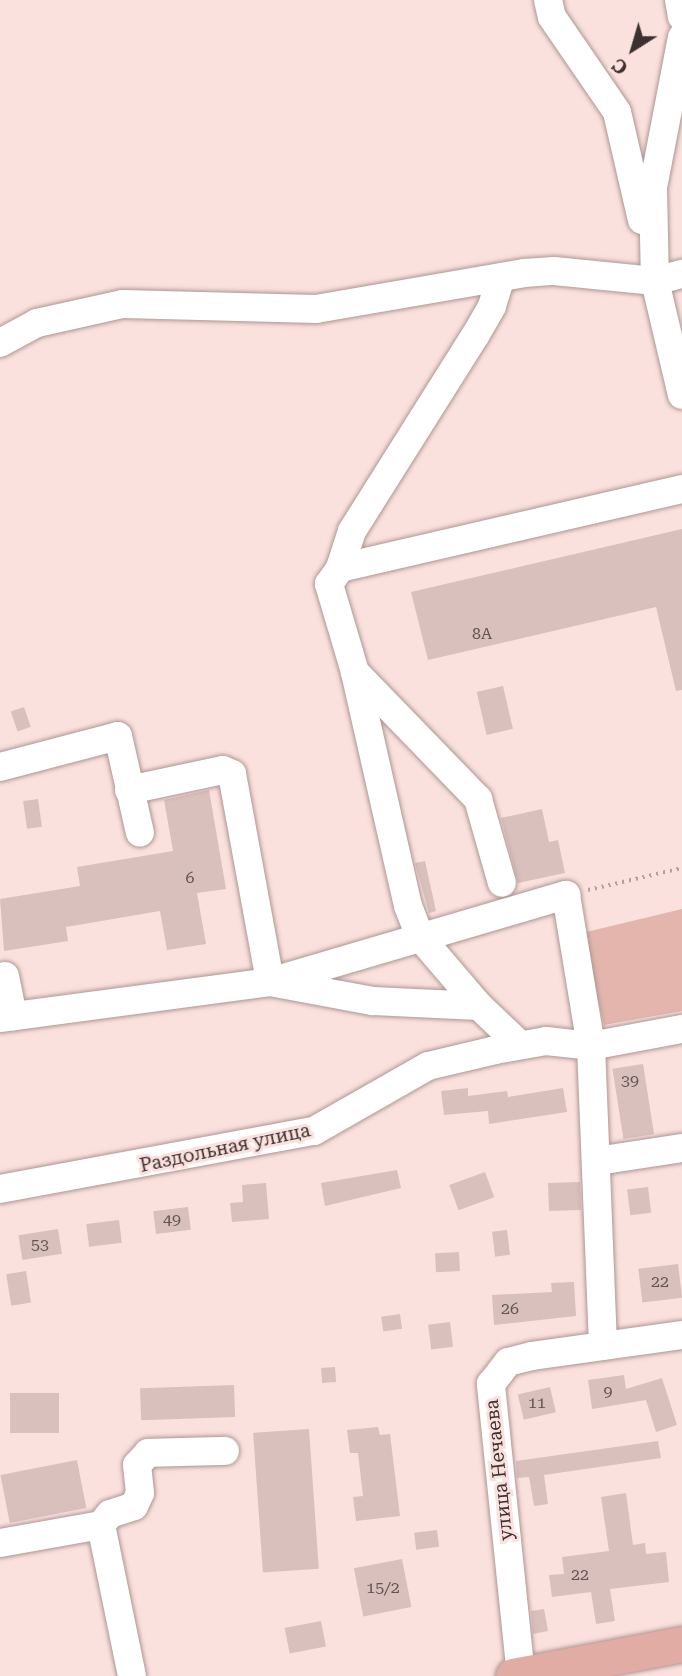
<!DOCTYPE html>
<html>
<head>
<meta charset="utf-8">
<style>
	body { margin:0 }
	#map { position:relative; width:682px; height:1676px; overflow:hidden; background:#fbe1dd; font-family:"Roboto Serif",serif }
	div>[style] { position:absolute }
	.green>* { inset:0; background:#e4b5ad }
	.building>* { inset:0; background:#d9c0bc; transform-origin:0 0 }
	.path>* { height:3.5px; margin-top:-1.75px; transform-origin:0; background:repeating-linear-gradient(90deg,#b39f9c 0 2px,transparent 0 7px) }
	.roads { filter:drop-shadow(0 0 2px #ae9692) drop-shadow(0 0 2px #ae9692) }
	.minor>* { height:28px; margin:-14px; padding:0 14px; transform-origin:14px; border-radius:14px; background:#fff }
	.major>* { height:35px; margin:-17.5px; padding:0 17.5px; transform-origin:17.5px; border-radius:17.5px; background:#e0aca3 }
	span { translate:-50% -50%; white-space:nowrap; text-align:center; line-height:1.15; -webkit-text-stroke:6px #fbe1dd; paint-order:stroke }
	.number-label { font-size:16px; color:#625552 }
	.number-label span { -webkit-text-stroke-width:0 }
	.street-label { font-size:19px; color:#3b312f }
	.north { position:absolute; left:598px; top:14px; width:70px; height:70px; -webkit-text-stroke:5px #fbe1dd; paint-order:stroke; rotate:217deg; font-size:19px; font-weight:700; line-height:28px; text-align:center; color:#3b312f }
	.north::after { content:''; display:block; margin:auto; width:24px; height:32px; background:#3b312f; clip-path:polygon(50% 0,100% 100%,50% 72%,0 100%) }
</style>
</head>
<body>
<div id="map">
	<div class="green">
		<div style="clip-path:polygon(682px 909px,682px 1011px,604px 1025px,582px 933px)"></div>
	</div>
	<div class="building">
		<div style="clip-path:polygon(682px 529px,682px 690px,676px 691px,656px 607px,428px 660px,411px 592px)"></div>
		<div style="left:503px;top:686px;width:44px;height:27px;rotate:77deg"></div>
		<div style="left:24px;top:707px;width:21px;height:14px;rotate:71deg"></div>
		<div style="clip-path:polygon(209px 790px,226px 889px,197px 893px,206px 944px,167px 950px,160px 911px,66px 927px,68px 941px,4px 951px,0 899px,80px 886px,77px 867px,173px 851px,164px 800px)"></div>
		<div style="left:38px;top:799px;width:28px;height:15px;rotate:82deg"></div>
		<div style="clip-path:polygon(542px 809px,549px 842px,558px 840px,565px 873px,518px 883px,501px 818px)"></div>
		<div style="clip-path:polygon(425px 861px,436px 911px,429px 913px,415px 863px)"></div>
		<div style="left:643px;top:1064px;width:71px;height:31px;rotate:81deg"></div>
		<div style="clip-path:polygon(468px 1088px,468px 1096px,507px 1091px,508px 1097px,563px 1088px,567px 1112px,489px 1124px,488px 1111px,444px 1115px,441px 1091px)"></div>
		<div style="clip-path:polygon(397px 1170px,401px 1188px,325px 1206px,321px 1183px)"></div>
		<div style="left:485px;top:1172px;width:27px;height:38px;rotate:70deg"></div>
		<div style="left:580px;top:1182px;width:28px;height:32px;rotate:88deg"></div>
		<div style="clip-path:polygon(266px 1183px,269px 1219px,232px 1222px,230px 1203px,243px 1202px,242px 1185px)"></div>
		<div style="left:648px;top:1187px;width:26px;height:21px;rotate:83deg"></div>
		<div style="left:188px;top:1207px;width:23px;height:35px;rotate:83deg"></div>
		<div style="left:119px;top:1220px;width:23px;height:33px;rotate:83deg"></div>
		<div style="left:58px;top:1229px;width:25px;height:40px;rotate:81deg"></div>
		<div style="left:507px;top:1230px;width:25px;height:15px;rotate:83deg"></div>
		<div style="left:459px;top:1252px;width:19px;height:24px;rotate:87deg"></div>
		<div style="left:678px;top:1264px;width:34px;height:40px;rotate:83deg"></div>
		<div style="left:26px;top:1271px;width:32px;height:20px;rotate:81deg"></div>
		<div style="clip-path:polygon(574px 1282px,576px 1316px,494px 1325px,492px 1295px,552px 1292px,551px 1283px)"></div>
		<div style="left:400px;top:1314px;width:15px;height:19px;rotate:82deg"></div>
		<div style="left:450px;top:1322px;width:25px;height:22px;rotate:83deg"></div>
		<div style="left:335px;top:1367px;width:15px;height:14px;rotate:86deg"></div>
		<div style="clip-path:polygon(624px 1375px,626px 1389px,662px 1378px,677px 1425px,656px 1432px,646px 1400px,592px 1409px,588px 1380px)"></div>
		<div style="left:234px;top:1385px;width:32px;height:94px;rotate:88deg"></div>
		<div style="left:550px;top:1387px;width:26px;height:33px;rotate:77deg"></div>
		<div style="left:10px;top:1393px;width:49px;height:40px"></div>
		<div style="clip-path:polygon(378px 1427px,380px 1435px,390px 1434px,400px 1516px,356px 1521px,353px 1497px,363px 1496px,358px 1453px,350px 1453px,347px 1430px)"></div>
		<div style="left:309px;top:1429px;width:140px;height:56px;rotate:86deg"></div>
		<div style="clip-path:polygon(658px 1441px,661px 1458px,544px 1475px,548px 1504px,534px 1506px,529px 1477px,517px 1478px,516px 1461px)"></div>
		<div style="left:77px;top:1460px;width:49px;height:78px;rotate:79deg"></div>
		<div style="clip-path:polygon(626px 1493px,633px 1545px,645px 1543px,646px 1554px,666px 1552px,669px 1582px,610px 1589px,615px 1621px,596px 1624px,591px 1592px,552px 1597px,549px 1575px,564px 1574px,562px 1557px,609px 1551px,601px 1497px)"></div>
		<div style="left:437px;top:1530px;width:17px;height:23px;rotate:83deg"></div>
		<div style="left:402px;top:1559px;width:49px;height:49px;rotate:79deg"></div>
		<div style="clip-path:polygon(544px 1609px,548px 1631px,533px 1634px,531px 1611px)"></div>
		<div style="left:321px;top:1621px;width:26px;height:37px;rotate:79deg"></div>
	</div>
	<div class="path">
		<div style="left:588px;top:890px;width:97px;rotate:-13.2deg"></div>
	</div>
	<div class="roads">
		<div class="minor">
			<div style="left:548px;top:0;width:17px;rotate:77deg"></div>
			<div style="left:552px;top:17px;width:115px;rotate:55.6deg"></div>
			<div style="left:617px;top:112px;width:111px;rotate:77deg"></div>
			<div style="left:679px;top:0;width:17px;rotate:80deg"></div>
			<div style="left:682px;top:37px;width:154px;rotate:100.9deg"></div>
			<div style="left:653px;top:188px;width:93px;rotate:88.8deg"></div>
			<div style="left:655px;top:281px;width:117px;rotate:76.7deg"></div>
			<div style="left:0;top:343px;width:42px;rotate:-28.4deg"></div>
			<div style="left:37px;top:323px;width:88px;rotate:-12.5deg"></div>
			<div style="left:123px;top:304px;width:193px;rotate:1.5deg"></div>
			<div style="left:316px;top:309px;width:211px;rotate:-9.8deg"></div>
			<div style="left:524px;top:273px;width:30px;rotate:-4deg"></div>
			<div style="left:554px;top:271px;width:101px;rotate:5.7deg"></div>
			<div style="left:655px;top:281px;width:28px;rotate:-15deg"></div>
			<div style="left:340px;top:568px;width:39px;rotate:-72deg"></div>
			<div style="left:352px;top:531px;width:231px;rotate:-57.8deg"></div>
			<div style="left:475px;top:336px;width:34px;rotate:-60deg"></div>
			<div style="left:492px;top:306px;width:30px;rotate:-73deg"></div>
			<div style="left:355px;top:672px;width:177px;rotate:45.9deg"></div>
			<div style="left:478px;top:799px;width:87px;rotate:74.1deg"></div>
			<div style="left:0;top:767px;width:122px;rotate:-14.7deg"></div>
			<div style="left:118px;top:736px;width:99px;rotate:77.2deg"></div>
			<div style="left:129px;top:790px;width:96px;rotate:-12deg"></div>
			<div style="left:223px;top:770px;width:10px;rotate:24deg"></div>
			<div style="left:232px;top:774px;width:211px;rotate:79.6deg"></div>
			<div style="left:270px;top:982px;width:309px;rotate:-16.4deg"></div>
			<div style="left:566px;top:895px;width:153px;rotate:80.6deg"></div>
			<div style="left:591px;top:1046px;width:300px;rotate:87.7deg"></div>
			<div style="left:5px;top:976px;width:41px;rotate:78.7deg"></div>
			<div style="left:479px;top:1006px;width:91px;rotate:-130.5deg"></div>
			<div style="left:420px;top:937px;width:33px;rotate:-111deg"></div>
			<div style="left:408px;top:906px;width:240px;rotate:-102.8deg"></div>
			<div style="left:355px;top:672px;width:92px;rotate:-106.5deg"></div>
			<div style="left:329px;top:584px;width:19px;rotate:-55deg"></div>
			<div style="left:340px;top:568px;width:351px;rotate:-13deg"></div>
			<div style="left:0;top:1018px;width:272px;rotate:-7.6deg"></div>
			<div style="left:270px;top:982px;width:105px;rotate:10.5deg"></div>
			<div style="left:373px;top:1001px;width:106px;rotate:2.7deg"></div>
			<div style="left:479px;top:1006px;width:55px;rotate:43.5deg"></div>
			<div style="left:597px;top:1161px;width:86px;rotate:-8.7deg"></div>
			<div style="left:0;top:1189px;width:319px;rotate:-10.5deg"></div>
			<div style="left:314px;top:1131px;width:131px;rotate:-29.7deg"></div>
			<div style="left:428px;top:1066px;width:69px;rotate:-13.4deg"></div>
			<div style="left:495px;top:1050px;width:52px;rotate:-10deg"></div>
			<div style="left:546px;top:1041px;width:45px;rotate:6.3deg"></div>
			<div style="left:591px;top:1046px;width:93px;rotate:-10.6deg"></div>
			<div style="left:0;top:1543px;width:103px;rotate:-10.1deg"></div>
			<div style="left:132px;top:1676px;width:154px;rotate:-101.6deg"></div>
			<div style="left:101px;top:1525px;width:14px;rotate:-51deg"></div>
			<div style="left:110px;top:1514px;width:25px;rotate:-18deg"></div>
			<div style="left:134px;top:1506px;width:14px;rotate:-65deg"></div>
			<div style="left:140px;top:1493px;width:28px;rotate:-96deg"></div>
			<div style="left:137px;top:1465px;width:16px;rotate:-47deg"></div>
			<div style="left:148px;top:1453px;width:77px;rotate:-1.5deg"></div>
			<div style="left:521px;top:1676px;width:294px;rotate:-95.9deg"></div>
			<div style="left:491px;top:1384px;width:28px;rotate:-52deg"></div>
			<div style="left:508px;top:1362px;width:25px;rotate:-14deg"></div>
			<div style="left:532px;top:1356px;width:151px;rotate:-8deg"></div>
		</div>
		<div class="major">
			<div style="left:513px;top:1676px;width:172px;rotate:-10.7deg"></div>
		</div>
	</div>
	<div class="number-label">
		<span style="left:482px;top:634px">8А</span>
		<span style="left:190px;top:878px">6</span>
		<span style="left:630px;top:1081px">39</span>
		<span style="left:172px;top:1220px">49</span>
		<span style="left:40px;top:1245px">53</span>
		<span style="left:660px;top:1282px">22</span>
		<span style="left:510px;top:1309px">26</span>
		<span style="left:608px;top:1392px">9</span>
		<span style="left:537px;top:1403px">11</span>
		<span style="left:580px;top:1575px">22</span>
		<span style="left:383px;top:1588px">15/2</span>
	</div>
	<div class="street-label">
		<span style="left:225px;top:1148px;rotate:-12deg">Раздольная улица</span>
		<span style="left:499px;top:1470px;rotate:-96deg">улица Нечаева</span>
	</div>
	<div class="north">С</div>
</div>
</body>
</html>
